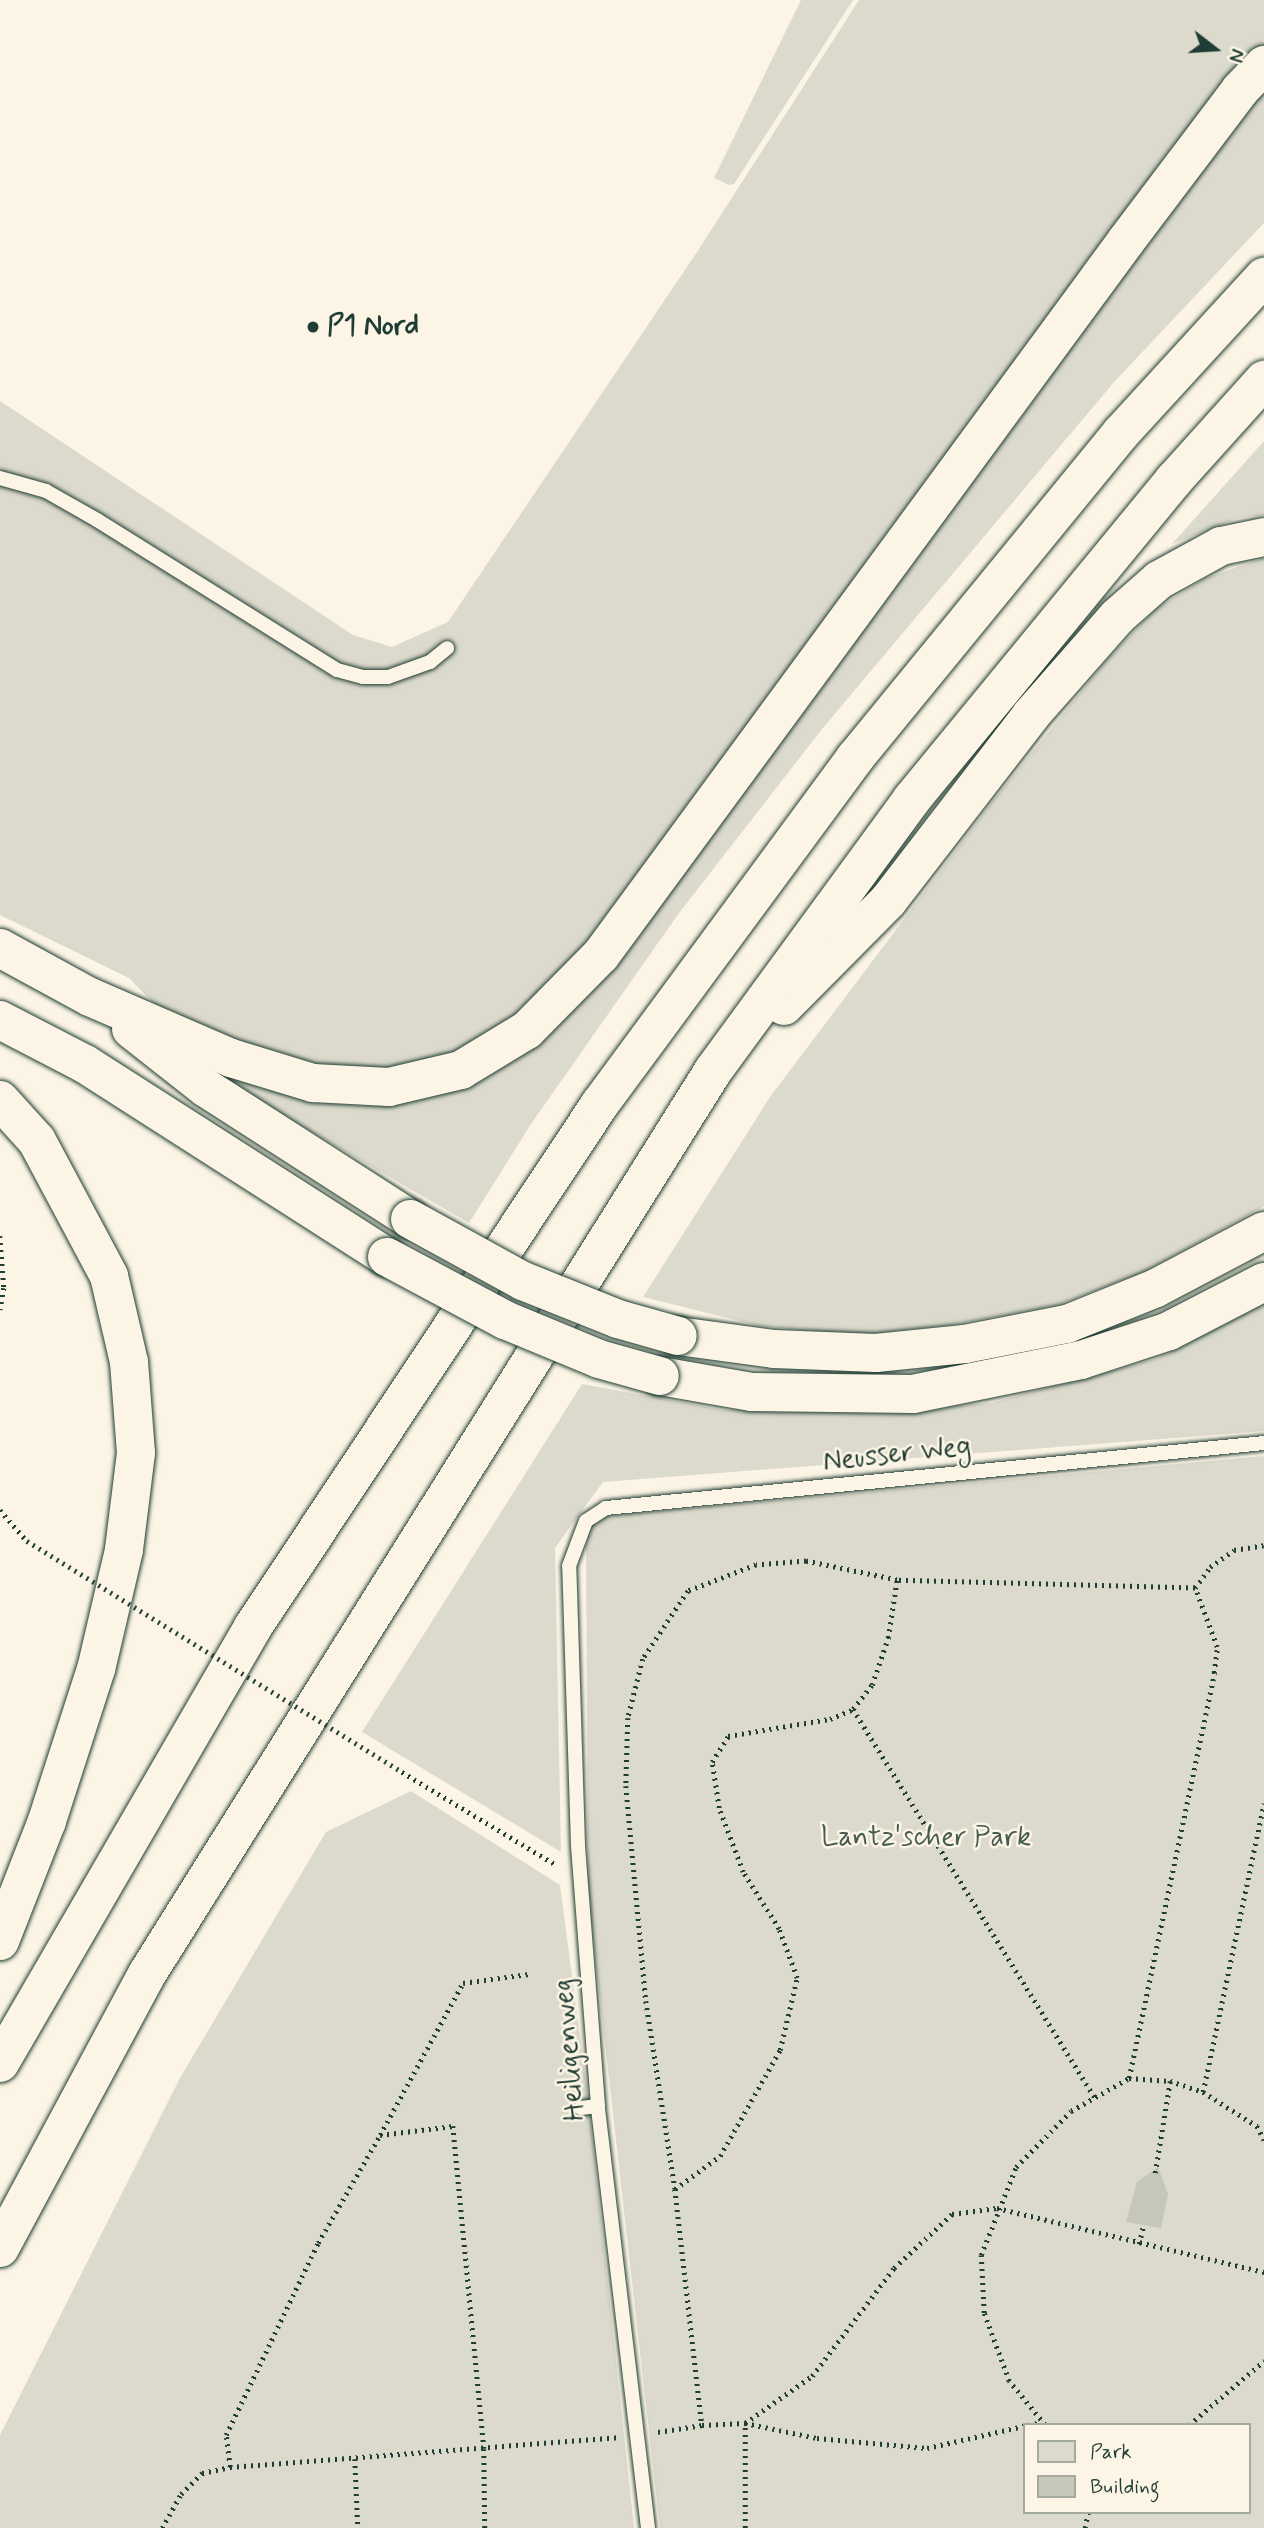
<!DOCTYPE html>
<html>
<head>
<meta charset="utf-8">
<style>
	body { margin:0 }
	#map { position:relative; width:1264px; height:2528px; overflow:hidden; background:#fcf5e5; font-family:Mynerve,sans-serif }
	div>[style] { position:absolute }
	.green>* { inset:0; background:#dcdacc }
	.building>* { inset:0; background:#c5c7b9 }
	.path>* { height:4.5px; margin-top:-2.25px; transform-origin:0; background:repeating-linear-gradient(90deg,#1f3d34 0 2px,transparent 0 7px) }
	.roads { filter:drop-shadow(0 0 2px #1f3d34) drop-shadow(0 0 2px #1f3d34) }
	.lane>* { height:14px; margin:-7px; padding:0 7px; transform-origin:7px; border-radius:7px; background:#fcf5e5 }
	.highway>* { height:38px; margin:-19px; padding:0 19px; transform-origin:19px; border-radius:19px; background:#fcf5e5 }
	.path-bridge>* { height:4.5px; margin-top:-2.25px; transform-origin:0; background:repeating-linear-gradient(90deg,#1f3d34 0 2px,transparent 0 7px) }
	.bridges { filter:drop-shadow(0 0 2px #1f3d34) drop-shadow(0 0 2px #1f3d34) }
	.highway-bridge>* { height:38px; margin:-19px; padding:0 19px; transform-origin:19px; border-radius:19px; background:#fcf5e5 }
	.dots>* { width:19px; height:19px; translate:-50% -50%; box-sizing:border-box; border:4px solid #fcf5e5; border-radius:50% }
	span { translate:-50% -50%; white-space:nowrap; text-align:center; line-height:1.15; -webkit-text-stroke:5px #fcf5e5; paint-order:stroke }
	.poi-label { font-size:28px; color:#1f3d34; font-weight:700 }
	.left { translate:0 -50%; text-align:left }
	.street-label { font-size:28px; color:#1f3d34 }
	.park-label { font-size:28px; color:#455c52 }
	.legend { position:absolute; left:1023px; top:2423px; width:228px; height:91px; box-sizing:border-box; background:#fcf5e5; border:2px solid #a4ab9e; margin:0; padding:9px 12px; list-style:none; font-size:21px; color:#1f3d34 }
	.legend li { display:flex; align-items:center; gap:14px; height:35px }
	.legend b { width:35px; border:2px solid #a4ab9e }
	.north { position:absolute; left:1180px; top:14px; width:70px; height:70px; -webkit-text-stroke:5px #fcf5e5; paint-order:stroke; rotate:107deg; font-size:19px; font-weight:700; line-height:28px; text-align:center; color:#1f3d34 }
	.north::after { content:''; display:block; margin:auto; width:24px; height:32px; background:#1f3d34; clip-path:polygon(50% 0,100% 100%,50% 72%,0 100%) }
</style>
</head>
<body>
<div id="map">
	<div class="green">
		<div style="clip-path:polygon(801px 0,853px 0,734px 184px,729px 185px,714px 178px)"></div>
		<div style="clip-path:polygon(859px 0,1264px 0,1264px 223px,1115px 381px,822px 729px,679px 913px,531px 1124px,469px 1223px,237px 1089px,129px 978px,0 915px,0 401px,353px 635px,392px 647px,448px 622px,697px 252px)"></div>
		<div style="clip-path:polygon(1264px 441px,1264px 515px,1238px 518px,1172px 544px)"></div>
		<div style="clip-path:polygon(1264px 558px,1264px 1206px,1143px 1272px,1056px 1305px,951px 1325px,858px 1335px,760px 1326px,643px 1297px,770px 1097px,993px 801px,1110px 656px,1156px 609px,1206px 578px)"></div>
		<div style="clip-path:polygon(1264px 1304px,1264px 1431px,603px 1482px,555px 1548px,561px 1852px,362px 1732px,582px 1384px,723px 1410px,861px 1412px,991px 1403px,1156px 1359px)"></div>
		<div style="clip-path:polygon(evenodd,1264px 1456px,1264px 2528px,660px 2528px,588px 1893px,586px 1546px,591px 1523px,609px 1516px,1264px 1456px,1024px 2425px,1248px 2425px,1248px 2512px,1024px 2512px,1024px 2425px)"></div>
		<div style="clip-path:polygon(411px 1791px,560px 1885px,587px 2090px,634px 2528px,0 2528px,0 2435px,180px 2078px,326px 1832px)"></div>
	</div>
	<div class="building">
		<div style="clip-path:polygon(1158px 2167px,1168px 2194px,1161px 2228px,1126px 2222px,1137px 2182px)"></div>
	</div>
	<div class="path">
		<div style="left:0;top:1236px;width:52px;rotate:85.6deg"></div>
		<div style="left:4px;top:1288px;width:22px;rotate:100deg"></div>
		<div style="left:0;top:1510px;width:41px;rotate:48.9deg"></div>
		<div style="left:1195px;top:1588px;width:298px;rotate:-178.5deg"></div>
		<div style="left:897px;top:1580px;width:93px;rotate:-168.2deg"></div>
		<div style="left:806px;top:1561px;width:50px;rotate:175.4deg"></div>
		<div style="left:756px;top:1565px;width:73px;rotate:159.1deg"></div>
		<div style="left:688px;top:1591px;width:82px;rotate:123.5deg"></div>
		<div style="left:643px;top:1659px;width:61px;rotate:104.3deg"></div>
		<div style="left:628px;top:1718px;width:68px;rotate:91.7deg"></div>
		<div style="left:626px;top:1786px;width:216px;rotate:84.7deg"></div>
		<div style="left:646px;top:2001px;width:190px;rotate:81.2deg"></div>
		<div style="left:675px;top:2189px;width:238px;rotate:83.5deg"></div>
		<div style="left:702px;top:2425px;width:43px;rotate:-2.7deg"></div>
		<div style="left:745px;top:2423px;width:82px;rotate:-35deg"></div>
		<div style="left:812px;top:2376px;width:136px;rotate:-52.8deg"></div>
		<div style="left:894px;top:2268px;width:79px;rotate:-43deg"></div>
		<div style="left:952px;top:2214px;width:45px;rotate:-7.6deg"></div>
		<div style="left:997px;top:2208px;width:275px;rotate:13.5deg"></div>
		<div style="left:1195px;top:1588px;width:26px;rotate:-54deg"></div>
		<div style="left:1210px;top:1567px;width:29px;rotate:-35deg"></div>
		<div style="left:1234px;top:1550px;width:30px;rotate:-9deg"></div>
		<div style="left:853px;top:1709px;width:460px;rotate:58.1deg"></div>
		<div style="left:402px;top:1772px;width:180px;rotate:31.1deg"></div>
		<div style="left:1129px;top:2078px;width:414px;rotate:-78.1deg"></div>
		<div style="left:1214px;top:1673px;width:26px;rotate:-83deg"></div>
		<div style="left:1217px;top:1647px;width:63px;rotate:-110.4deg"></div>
		<div style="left:1203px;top:2092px;width:295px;rotate:-78.1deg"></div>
		<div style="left:380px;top:2135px;width:173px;rotate:-61.4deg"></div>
		<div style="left:463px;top:1983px;width:67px;rotate:-7.8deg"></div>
		<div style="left:1155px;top:2173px;width:93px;rotate:-80.7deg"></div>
		<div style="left:675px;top:2189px;width:56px;rotate:-36.3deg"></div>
		<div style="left:720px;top:2156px;width:122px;rotate:-60.5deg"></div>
		<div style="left:780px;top:2050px;width:74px;rotate:-76.7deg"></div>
		<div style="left:797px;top:1978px;width:52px;rotate:-110.2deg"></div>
		<div style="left:779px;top:1929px;width:67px;rotate:-122.3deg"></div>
		<div style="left:743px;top:1872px;width:68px;rotate:-110.6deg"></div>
		<div style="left:719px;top:1808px;width:47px;rotate:-98.7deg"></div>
		<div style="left:712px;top:1762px;width:31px;rotate:-58deg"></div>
		<div style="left:728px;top:1736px;width:103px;rotate:-9.5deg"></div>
		<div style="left:830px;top:1719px;width:25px;rotate:-23deg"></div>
		<div style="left:853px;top:1709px;width:31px;rotate:-52deg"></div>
		<div style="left:872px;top:1685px;width:50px;rotate:-71.2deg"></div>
		<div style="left:888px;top:1638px;width:59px;rotate:-81.2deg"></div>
		<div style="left:1139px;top:2244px;width:17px;rotate:-77deg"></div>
		<div style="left:1028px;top:2425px;width:14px;rotate:-12deg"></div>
		<div style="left:1045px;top:2425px;width:57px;rotate:-129.3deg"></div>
		<div style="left:1009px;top:2381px;width:72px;rotate:-110.2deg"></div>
		<div style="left:984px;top:2313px;width:58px;rotate:-93deg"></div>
		<div style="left:981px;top:2255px;width:95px;rotate:-68.3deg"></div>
		<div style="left:1016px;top:2167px;width:78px;rotate:-45.5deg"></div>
		<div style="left:1071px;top:2111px;width:67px;rotate:-29.6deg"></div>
		<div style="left:1129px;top:2078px;width:41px;rotate:4.2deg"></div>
		<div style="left:1170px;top:2081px;width:35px;rotate:18deg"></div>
		<div style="left:1203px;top:2092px;width:64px;rotate:32.2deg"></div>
		<div style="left:1257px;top:2126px;width:16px;rotate:63deg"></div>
		<div style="left:1189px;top:2425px;width:99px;rotate:-40.5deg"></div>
		<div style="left:658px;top:2432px;width:45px;rotate:-9deg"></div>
		<div style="left:355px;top:2459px;width:69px;rotate:87.5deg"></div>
		<div style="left:230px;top:2467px;width:32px;rotate:-97deg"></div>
		<div style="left:226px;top:2435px;width:213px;rotate:-64.4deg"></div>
		<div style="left:318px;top:2243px;width:125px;rotate:-60.1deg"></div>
		<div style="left:380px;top:2135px;width:74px;rotate:-7deg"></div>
		<div style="left:453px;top:2126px;width:324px;rotate:84.5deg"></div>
		<div style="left:484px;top:2449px;width:79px;rotate:89.3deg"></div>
		<div style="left:162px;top:2528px;width:39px;rotate:-61deg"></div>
		<div style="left:181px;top:2494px;width:30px;rotate:-45deg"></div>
		<div style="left:202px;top:2473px;width:29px;rotate:-12deg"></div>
		<div style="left:230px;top:2467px;width:389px;rotate:-4.4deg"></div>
		<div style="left:745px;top:2528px;width:105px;rotate:-90deg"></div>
		<div style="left:745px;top:2423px;width:74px;rotate:11.8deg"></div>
		<div style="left:817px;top:2438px;width:110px;rotate:5.2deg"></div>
		<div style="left:927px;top:2448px;width:99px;rotate:-12.8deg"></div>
		<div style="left:1085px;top:2528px;width:16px;rotate:-79deg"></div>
	</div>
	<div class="roads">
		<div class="lane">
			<div style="left:0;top:478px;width:48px;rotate:15.8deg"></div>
			<div style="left:46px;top:491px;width:59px;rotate:29.6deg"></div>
			<div style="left:97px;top:520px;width:283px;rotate:32deg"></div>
			<div style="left:337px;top:670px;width:27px;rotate:15deg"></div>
			<div style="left:363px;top:677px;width:25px"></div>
			<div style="left:388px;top:677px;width:45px;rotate:-19.7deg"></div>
			<div style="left:430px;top:662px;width:22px;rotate:-39deg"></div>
			<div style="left:581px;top:2108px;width:17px;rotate:-7deg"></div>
			<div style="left:648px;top:2528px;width:425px;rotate:-96.8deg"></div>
			<div style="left:598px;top:2106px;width:262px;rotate:-94.4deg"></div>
			<div style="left:578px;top:1845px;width:279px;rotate:-91.8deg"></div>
			<div style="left:569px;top:1566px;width:48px;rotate:-69.3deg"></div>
			<div style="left:586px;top:1521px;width:24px;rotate:-33deg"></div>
			<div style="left:606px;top:1508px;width:661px;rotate:-5.64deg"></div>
		</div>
		<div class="highway">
			<div style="left:0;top:948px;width:102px;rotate:28.6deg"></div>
			<div style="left:90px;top:997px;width:154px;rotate:23.4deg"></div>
			<div style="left:231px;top:1058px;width:86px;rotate:17deg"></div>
			<div style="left:313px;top:1083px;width:76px;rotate:3deg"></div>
			<div style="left:389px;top:1087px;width:74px;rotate:-13.3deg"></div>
			<div style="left:461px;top:1070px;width:77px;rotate:-31.2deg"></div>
			<div style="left:527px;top:1030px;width:105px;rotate:-45.4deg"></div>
			<div style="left:601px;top:955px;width:886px;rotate:-53.67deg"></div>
			<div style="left:1126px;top:241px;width:189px;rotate:-52.9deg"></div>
			<div style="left:1240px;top:90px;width:35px;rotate:-46deg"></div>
			<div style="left:784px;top:1006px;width:148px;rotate:-45.3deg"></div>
			<div style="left:888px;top:901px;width:235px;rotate:-52.4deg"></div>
			<div style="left:1031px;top:715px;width:130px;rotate:-48.7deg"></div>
			<div style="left:1117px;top:617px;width:56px;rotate:-41.4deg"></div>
			<div style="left:1159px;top:580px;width:71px;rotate:-28.7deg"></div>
			<div style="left:1221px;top:546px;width:44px;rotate:-11.8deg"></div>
			<div style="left:0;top:1020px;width:96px;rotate:27.4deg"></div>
			<div style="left:85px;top:1064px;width:358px;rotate:32.6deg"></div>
			<div style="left:131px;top:1029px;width:95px;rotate:38.2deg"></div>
			<div style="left:206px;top:1088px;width:242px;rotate:32.7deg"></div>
			<div style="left:0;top:1100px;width:55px;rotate:47.9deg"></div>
			<div style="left:37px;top:1141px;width:153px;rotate:61.9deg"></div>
			<div style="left:109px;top:1276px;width:88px;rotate:76.9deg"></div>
			<div style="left:129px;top:1362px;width:91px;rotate:85.6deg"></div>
			<div style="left:136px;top:1453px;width:98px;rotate:97.1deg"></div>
			<div style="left:124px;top:1550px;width:122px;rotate:103.2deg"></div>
			<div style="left:96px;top:1669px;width:160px;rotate:107.9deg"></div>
			<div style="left:47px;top:1821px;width:129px;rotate:111.4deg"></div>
			<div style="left:678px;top:1336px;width:97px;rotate:7.7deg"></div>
			<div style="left:774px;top:1349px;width:102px;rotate:2.2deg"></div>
			<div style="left:876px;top:1353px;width:89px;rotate:-5.8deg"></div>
			<div style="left:965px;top:1344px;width:104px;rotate:-11.1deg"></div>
			<div style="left:1067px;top:1324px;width:96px;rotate:-22deg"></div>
			<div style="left:1156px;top:1288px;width:122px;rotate:-27.8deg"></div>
			<div style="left:660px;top:1376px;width:93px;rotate:9.9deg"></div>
			<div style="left:752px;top:1392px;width:161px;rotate:0.7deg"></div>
			<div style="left:913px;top:1394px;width:171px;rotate:-11.4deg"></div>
			<div style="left:1081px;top:1360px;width:93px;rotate:-18.2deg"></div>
			<div style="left:1169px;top:1331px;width:107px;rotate:-27.3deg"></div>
			<div style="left:0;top:2063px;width:504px;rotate:-59.87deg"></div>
			<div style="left:253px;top:1627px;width:628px;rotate:-56.44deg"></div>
			<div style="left:600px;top:1104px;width:430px;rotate:-53.6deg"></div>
			<div style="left:855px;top:758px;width:420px;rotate:-50.7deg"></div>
			<div style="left:1121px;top:433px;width:212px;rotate:-47.5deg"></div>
			<div style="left:0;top:2248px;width:311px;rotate:-61.8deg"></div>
			<div style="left:147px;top:1974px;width:1066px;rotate:-57.92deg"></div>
			<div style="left:713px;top:1071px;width:337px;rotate:-53.8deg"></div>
			<div style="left:912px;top:799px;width:413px;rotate:-50.6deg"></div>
			<div style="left:1174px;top:480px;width:135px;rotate:-48deg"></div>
		</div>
	</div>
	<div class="path-bridge">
		<div style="left:27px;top:1541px;width:440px;rotate:31.6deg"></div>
	</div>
	<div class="bridges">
		<div class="highway-bridge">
			<div style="left:410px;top:1219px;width:129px;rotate:28.8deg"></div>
			<div style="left:523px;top:1281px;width:102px;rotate:21.8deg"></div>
			<div style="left:618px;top:1319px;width:62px;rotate:15.8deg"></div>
			<div style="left:387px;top:1257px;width:134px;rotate:28.1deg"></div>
			<div style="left:505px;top:1320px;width:102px;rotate:22.5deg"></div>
			<div style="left:599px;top:1359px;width:63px;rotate:15.6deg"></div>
		</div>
	</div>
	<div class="dots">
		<div style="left:313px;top:327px;background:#1f3d34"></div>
	</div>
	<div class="poi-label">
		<span class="left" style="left:327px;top:327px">P1 Nord</span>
	</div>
	<div class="street-label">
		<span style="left:897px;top:1455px;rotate:-6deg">Neusser Weg</span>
		<span style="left:570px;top:2050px;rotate:-95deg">Heiligenweg</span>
	</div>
	<div class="park-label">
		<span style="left:926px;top:1838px">Lantz'scher Park</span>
	</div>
	<ul class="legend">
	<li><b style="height:19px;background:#dcdacc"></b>Park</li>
	<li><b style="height:19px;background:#c5c7b9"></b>Building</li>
	</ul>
	<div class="north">N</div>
</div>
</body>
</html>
